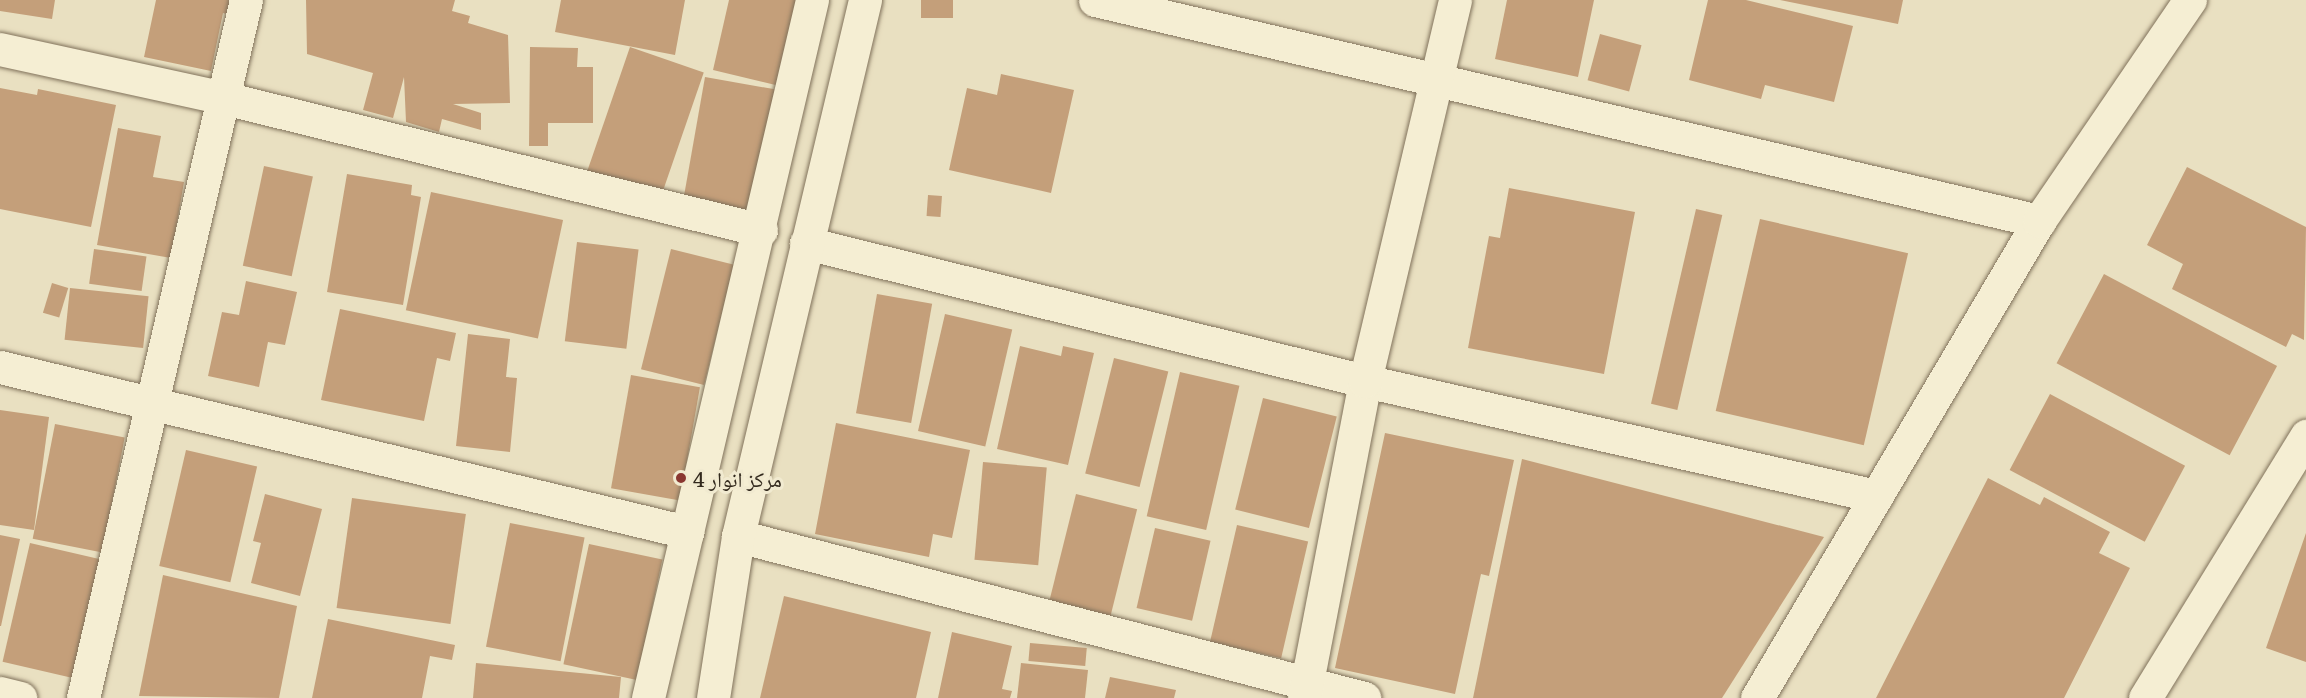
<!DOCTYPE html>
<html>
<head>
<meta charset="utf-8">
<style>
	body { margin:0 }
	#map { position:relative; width:2306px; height:698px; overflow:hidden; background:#e9e0c1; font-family:Literata,"Noto Naskh Arabic",serif }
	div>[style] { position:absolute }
	.building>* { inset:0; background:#c49f7a; transform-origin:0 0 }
	.roads { filter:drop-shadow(0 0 2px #81725b) drop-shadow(0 0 2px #81725b) }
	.minor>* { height:33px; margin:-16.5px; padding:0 16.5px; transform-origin:16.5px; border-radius:16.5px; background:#f5eed3 }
	.secondary>* { height:33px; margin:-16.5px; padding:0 16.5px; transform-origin:16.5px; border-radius:16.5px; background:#f5eed3 }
	.dots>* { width:16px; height:16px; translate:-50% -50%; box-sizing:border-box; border:3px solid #f1ead0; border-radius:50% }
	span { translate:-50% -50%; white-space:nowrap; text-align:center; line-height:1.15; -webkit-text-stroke:6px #f1ead0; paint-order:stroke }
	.poi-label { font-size:21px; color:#32291d }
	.left { translate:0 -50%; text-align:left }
</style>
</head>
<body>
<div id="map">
	<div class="building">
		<div style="clip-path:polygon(0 0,55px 0,52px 19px,0 11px)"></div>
		<div style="clip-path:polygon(156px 0,233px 0,230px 15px,223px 13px,211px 71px,144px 57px)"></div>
		<div style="clip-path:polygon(306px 0,455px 0,452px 11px,470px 16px,468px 23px,508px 35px,510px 103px,453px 104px,481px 113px,481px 130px,442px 119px,439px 132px,406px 122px,404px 77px,393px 118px,363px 110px,373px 73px,307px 54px)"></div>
		<div style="clip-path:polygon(561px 0,685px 0,675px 55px,555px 32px)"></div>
		<div style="clip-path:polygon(729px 0,805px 0,784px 87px,713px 70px)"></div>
		<div style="left:921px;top:0;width:32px;height:18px"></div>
		<div style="clip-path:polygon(1507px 0,1594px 0,1578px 77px,1495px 59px)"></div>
		<div style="clip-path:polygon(1708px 0,1746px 0,1853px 26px,1834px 102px,1765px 85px,1761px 99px,1689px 80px)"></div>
		<div style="clip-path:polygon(1780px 0,1903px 0,1898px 24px)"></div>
		<div style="left:1600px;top:34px;width:43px;height:48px;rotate:15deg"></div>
		<div style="clip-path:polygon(530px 47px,578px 48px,577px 67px,593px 67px,593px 123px,548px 123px,548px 146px,529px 146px)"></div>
		<div style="left:630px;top:47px;width:78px;height:132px;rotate:19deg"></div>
		<div style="clip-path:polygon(1001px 74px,1074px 90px,1051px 193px,949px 170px,967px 88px,997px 95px)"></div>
		<div style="left:705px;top:77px;width:78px;height:126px;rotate:10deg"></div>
		<div style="clip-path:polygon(0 88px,37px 95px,38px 89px,116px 105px,91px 227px,0 209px)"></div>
		<div style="clip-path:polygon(118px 128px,161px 136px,153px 177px,184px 182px,171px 258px,97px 245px)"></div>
		<div style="left:264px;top:166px;width:50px;height:102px;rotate:12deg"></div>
		<div style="clip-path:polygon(2187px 167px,2306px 227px,2304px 340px,2292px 334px,2286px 347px,2172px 289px,2183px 264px,2147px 245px)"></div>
		<div style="clip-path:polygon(347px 174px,412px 185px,411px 195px,421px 197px,403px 305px,327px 292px)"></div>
		<div style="clip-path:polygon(1509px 188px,1635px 212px,1604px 374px,1468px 348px,1489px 236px,1500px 238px)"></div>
		<div style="left:431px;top:192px;width:135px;height:121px;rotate:12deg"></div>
		<div style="left:928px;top:195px;width:14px;height:21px;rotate:4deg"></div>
		<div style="left:1696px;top:209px;width:27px;height:200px;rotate:13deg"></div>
		<div style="left:1760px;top:219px;width:152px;height:197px;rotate:13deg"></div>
		<div style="left:577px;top:242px;width:62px;height:100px;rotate:7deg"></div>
		<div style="left:94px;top:249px;width:53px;height:35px;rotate:8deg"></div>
		<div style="left:671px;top:249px;width:65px;height:124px;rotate:14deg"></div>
		<div style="left:2104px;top:274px;width:196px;height:101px;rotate:28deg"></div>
		<div style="clip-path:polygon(246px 281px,297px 292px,285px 345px,268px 342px,259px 387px,208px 376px,222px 312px,239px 315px)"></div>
		<div style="left:52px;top:283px;width:17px;height:31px;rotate:17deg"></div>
		<div style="left:70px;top:288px;width:79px;height:52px;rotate:6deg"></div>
		<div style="left:877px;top:294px;width:56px;height:121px;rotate:10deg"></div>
		<div style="clip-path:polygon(340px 309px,456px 333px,450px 361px,437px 358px,424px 421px,321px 400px)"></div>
		<div style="left:945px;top:314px;width:69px;height:120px;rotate:13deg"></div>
		<div style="clip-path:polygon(468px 334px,510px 339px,506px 377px,517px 378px,510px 452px,456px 446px)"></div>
		<div style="clip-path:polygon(1020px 346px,1061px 356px,1063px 346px,1094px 353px,1068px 465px,997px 449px)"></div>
		<div style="left:1114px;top:358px;width:56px;height:119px;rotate:14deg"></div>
		<div style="left:1180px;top:372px;width:61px;height:148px;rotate:13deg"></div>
		<div style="left:631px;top:375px;width:70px;height:115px;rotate:10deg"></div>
		<div style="left:2050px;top:394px;width:153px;height:86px;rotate:28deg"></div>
		<div style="left:1263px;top:398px;width:76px;height:115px;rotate:14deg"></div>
		<div style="clip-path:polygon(0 410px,49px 417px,34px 530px,0 525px)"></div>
		<div style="clip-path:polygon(836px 423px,970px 450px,952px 538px,933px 534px,929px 557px,815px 534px)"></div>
		<div style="left:55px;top:424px;width:71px;height:117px;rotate:11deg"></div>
		<div style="clip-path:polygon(1385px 433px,1514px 460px,1489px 576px,1481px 574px,1455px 694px,1335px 668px)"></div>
		<div style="left:186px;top:450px;width:73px;height:119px;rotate:13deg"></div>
		<div style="clip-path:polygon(1522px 459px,1824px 537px,1722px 698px,1473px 698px)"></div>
		<div style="left:983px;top:462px;width:64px;height:98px;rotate:5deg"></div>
		<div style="clip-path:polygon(1988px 478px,2040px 505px,2044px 497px,2110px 532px,2099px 553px,2130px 568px,2064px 698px,1876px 698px)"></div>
		<div style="clip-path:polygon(265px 494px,322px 509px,300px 596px,251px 583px,261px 543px,253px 541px)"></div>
		<div style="left:1076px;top:494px;width:63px;height:115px;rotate:14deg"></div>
		<div style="left:352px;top:498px;width:115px;height:111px;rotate:8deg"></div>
		<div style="left:510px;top:523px;width:76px;height:126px;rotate:11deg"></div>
		<div style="left:1237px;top:525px;width:73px;height:120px;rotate:13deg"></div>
		<div style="left:1155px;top:528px;width:57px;height:82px;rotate:13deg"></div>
		<div style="clip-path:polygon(2306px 533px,2306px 662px,2266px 648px)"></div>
		<div style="clip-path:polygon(0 535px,20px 539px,1px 626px,0 626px)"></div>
		<div style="left:30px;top:543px;width:72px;height:122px;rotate:13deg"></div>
		<div style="left:589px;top:544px;width:75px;height:123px;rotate:12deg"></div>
		<div style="clip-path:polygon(163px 575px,297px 606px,279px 698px,139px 696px)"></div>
		<div style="clip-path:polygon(784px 596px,931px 632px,916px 698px,760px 698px)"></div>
		<div style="clip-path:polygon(328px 619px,455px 645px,452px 660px,430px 656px,422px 698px,312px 698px)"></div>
		<div style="clip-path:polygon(952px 632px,1012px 646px,1002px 689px,1012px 691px,1010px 698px,938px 698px)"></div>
		<div style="left:1030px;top:643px;width:57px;height:18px;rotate:5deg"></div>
		<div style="clip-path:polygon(476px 663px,621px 677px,619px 698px,473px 698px)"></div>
		<div style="clip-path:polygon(1021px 663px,1088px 670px,1085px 698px,1017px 698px)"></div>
		<div style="clip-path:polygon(1110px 677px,1176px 690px,1174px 698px,1105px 698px)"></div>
	</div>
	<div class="roads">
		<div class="minor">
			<div style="left:1095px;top:0;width:970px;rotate:13.18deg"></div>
			<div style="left:0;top:49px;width:229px;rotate:12.3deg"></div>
			<div style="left:224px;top:98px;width:553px;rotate:13.81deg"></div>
			<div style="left:806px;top:243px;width:576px;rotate:13.87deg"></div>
			<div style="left:1365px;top:381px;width:524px;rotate:12.68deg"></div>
			<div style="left:0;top:367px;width:707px;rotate:13.51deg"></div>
			<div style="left:738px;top:536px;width:647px;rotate:14.51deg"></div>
			<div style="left:0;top:693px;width:21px;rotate:14deg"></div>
			<div style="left:83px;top:698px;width:717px;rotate:-76.86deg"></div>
			<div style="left:1304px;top:698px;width:323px;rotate:-79.1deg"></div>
			<div style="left:1365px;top:381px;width:391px;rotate:-76.7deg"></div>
			<div style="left:1757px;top:698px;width:554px;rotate:-59.41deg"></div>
			<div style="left:2039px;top:221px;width:268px;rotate:-55.7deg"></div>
			<div style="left:2145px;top:698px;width:308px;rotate:-58.4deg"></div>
		</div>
		<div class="secondary">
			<div style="left:648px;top:698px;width:717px;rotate:-76.78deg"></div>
			<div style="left:713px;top:698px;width:164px;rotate:-81.2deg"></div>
			<div style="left:738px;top:536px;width:551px;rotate:-76.67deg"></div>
		</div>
	</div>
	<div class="dots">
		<div style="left:681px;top:478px;background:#8a3730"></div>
	</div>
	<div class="poi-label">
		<span class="left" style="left:693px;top:478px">مركز انوار 4</span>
	</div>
</div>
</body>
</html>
